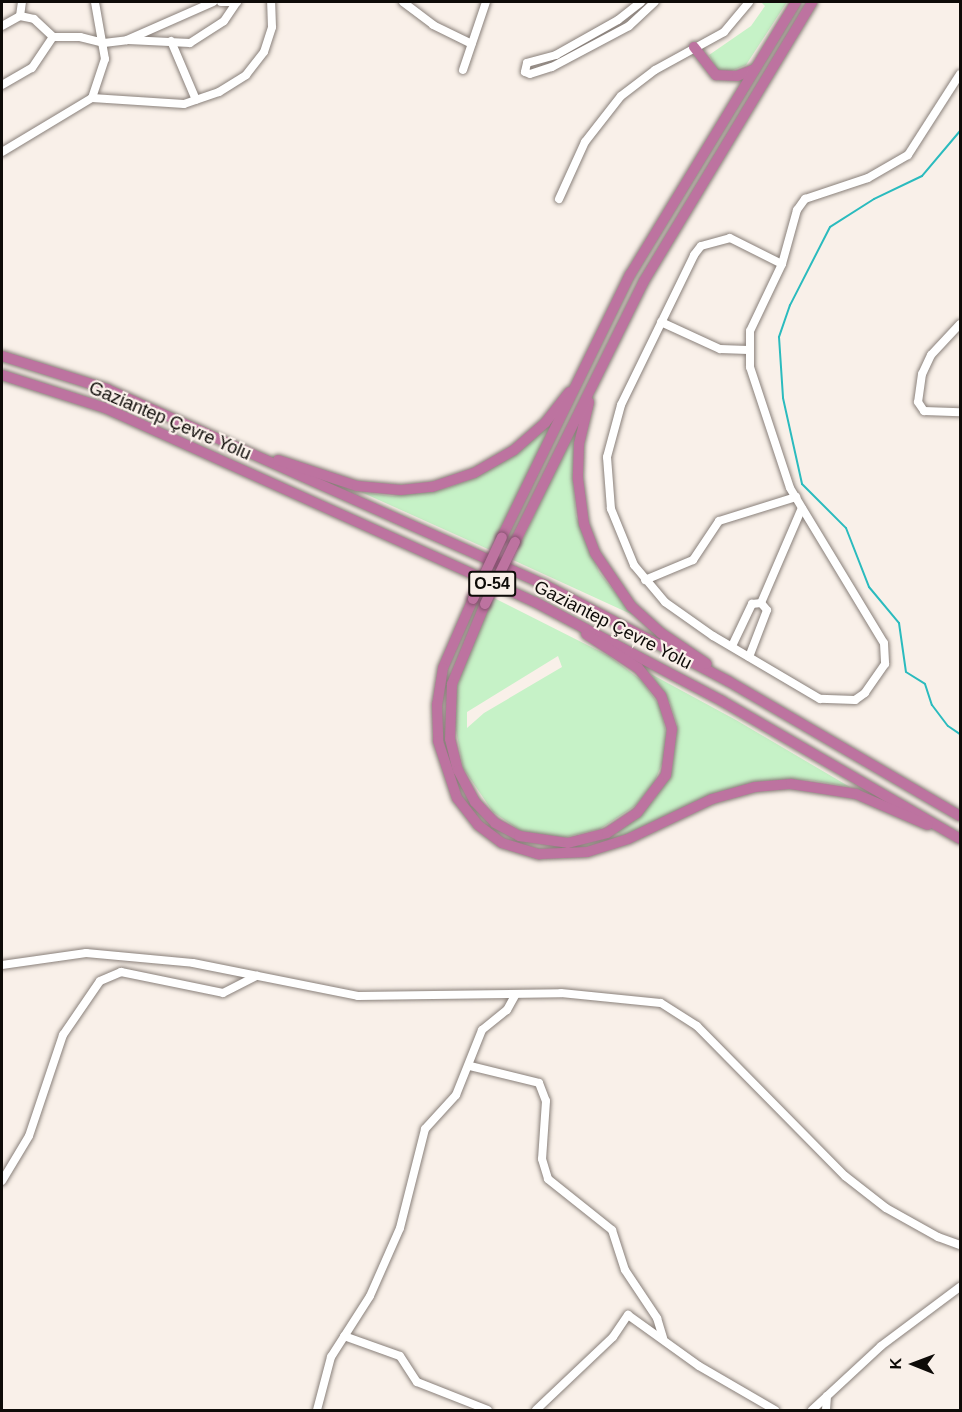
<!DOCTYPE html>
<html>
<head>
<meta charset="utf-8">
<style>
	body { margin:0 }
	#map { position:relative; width:962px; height:1412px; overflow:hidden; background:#f9f0e9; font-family:Helvetica,sans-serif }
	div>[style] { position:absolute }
	.green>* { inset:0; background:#c6f2c7 }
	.stream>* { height:2px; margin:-1px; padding:0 1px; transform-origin:1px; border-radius:1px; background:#2bbbbe }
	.roads { filter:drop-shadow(0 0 2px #89807a) drop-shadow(0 0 2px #89807a) }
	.minor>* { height:8px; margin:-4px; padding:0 4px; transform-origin:4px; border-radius:4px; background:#fff }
	.highway>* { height:10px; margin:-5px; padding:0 5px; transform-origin:5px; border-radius:5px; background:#bd73a0 }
	.bridges { filter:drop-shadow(0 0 2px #804f6b) drop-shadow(0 0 2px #804f6b) }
	.highway-bridge>* { height:10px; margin:-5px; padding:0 5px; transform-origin:5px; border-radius:5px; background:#bd73a0 }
	span { translate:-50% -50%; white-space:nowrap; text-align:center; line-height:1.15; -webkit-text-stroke:4.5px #f9f0e9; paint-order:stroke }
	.shield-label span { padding:2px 4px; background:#f9f0e9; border:2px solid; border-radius:4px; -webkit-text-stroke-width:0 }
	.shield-label { font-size:16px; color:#0e0b08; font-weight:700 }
	.street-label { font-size:18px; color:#0e0b08 }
	.frame { position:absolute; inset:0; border:3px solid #0e0b08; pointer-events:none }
	.north { position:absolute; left:884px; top:1334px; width:60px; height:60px; -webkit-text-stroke:4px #f9f0e9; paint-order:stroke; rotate:271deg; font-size:16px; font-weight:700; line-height:24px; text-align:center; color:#0e0b08 }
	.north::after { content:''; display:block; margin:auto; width:21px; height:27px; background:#0e0b08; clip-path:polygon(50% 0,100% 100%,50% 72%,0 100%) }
</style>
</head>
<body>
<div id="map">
	<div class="green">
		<div style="clip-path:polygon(761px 2px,787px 2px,746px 65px,726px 73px,718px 71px,709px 55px,751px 26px,765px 6px)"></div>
		<div style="clip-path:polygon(555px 418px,490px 550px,361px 492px,392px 496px,447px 488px,469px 480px)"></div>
		<div style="clip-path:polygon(577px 424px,573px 476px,576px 516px,599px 572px,633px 615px,513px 560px)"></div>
		<div style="clip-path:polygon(evenodd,494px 598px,609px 656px,641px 680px,660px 706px,667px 737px,666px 754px,654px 783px,635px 806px,600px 829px,562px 838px,521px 831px,493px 812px,463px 768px,454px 719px,456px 690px,472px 643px,494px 598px,558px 656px,562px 667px,484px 713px,467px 728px,467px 712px,558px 656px)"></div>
		<div style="clip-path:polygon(651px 674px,736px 720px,850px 787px,810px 780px,765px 781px,602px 844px,620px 834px,616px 832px,654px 800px,672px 770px,677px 725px,670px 703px)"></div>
	</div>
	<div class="stream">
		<div style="left:960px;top:131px;width:59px;rotate:130.2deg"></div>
		<div style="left:922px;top:176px;width:53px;rotate:154.4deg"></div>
		<div style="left:874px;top:199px;width:52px;rotate:147.5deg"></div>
		<div style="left:830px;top:227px;width:88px;rotate:117.1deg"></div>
		<div style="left:790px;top:305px;width:34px;rotate:109deg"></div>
		<div style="left:779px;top:337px;width:61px;rotate:86.2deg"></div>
		<div style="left:783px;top:398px;width:88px;rotate:77.5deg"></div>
		<div style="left:802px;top:484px;width:62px;rotate:45deg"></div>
		<div style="left:846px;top:528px;width:63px;rotate:68.7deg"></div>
		<div style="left:869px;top:587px;width:47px;rotate:50.2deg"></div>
		<div style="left:899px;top:623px;width:49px;rotate:81.9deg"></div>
		<div style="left:906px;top:672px;width:22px;rotate:32deg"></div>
		<div style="left:925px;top:684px;width:22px;rotate:72deg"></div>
		<div style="left:932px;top:705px;width:26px;rotate:53deg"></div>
		<div style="left:948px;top:726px;width:14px;rotate:34deg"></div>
	</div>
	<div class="roads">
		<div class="minor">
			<div style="left:221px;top:2px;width:16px"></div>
			<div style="left:403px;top:2px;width:38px;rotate:37deg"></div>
			<div style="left:433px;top:25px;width:43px;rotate:26deg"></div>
			<div style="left:641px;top:2px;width:29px;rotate:142deg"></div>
			<div style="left:618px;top:20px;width:71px;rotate:150.6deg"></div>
			<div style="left:556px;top:55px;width:30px;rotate:165deg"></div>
			<div style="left:527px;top:63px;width:9px;rotate:103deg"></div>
			<div style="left:525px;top:72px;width:5px;rotate:22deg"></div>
			<div style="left:530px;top:74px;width:23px;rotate:-18deg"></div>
			<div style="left:552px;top:67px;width:87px;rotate:-28deg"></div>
			<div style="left:629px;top:26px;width:35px;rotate:-43deg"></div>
			<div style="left:20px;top:16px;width:14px;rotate:12deg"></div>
			<div style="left:34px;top:19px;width:26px;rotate:43deg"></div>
			<div style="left:2px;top:26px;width:21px;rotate:-29deg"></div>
			<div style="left:20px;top:16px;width:14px;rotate:-82deg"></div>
			<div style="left:128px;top:40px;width:62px;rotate:2.8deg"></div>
			<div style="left:190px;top:43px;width:40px;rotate:-32.9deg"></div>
			<div style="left:224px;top:21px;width:23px;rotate:-56deg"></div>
			<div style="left:171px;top:41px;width:64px;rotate:67deg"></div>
			<div style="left:463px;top:70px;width:72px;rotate:-71.3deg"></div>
			<div style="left:2px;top:85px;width:34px;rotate:-30deg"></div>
			<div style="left:32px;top:68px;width:37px;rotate:-56deg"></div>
			<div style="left:53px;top:37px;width:27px"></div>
			<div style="left:80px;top:37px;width:25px;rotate:14deg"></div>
			<div style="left:104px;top:43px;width:23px;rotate:-7deg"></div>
			<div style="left:127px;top:40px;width:94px;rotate:-23.8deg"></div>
			<div style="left:92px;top:98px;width:41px;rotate:-71.6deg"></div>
			<div style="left:105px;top:59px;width:58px;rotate:-100deg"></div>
			<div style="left:2px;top:152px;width:105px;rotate:-31deg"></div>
			<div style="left:92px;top:98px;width:92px;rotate:3.7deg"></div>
			<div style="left:184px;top:104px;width:37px;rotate:-19deg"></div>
			<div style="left:219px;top:92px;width:32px;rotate:-32deg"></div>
			<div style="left:246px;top:75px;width:29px;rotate:-52deg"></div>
			<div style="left:264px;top:52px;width:26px;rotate:-72deg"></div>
			<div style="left:272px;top:27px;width:25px;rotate:-92deg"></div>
			<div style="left:559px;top:199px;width:63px;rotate:-65.5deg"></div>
			<div style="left:585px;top:142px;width:58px;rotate:-52deg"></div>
			<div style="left:621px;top:96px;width:43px;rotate:-37.4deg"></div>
			<div style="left:655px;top:70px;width:79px;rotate:-28.8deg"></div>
			<div style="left:724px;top:32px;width:39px;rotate:-50deg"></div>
			<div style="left:730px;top:238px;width:58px;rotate:26.6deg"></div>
			<div style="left:782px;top:264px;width:74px;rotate:115.5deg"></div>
			<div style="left:750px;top:331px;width:36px;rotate:90deg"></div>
			<div style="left:750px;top:367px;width:127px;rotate:71.7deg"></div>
			<div style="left:790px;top:488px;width:181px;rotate:58.8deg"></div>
			<div style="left:884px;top:643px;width:21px;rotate:87deg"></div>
			<div style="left:885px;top:664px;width:35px;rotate:125deg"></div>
			<div style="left:865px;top:693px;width:12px;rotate:145deg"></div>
			<div style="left:855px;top:700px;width:35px;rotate:-178deg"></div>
			<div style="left:820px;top:699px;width:124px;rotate:-149.5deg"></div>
			<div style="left:713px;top:636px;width:59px;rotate:-144.7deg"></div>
			<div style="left:665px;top:602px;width:48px;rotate:-130deg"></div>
			<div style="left:634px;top:565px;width:61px;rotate:-112.3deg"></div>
			<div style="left:611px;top:509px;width:52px;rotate:-94.4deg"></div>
			<div style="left:607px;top:457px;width:54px;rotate:-74.9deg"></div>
			<div style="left:621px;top:405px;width:167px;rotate:-64deg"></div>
			<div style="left:694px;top:255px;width:11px;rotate:-52deg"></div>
			<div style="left:701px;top:246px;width:30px;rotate:-15deg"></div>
			<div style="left:782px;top:264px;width:56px;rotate:-74.5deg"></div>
			<div style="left:797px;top:210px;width:14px;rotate:-54deg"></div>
			<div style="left:805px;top:199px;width:66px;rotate:-18.4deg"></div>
			<div style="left:868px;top:178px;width:46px;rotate:-29.9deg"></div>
			<div style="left:908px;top:155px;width:96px;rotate:-57.3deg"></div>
			<div style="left:661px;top:322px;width:65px;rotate:24.6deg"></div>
			<div style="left:720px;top:349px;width:28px;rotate:2deg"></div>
			<div style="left:960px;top:324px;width:42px;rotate:133.1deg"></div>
			<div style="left:931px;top:355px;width:21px;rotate:115deg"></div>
			<div style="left:922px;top:374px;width:28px;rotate:98deg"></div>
			<div style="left:918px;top:402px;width:11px;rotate:56deg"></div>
			<div style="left:924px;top:411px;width:36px;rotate:2deg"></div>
			<div style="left:645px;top:580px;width:52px;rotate:-22.6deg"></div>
			<div style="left:693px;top:560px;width:47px;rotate:-56.3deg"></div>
			<div style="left:719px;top:521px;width:81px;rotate:-17.3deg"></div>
			<div style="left:732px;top:646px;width:47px;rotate:-64.5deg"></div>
			<div style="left:752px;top:604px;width:9px;rotate:-6deg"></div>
			<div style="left:761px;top:603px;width:103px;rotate:-66.7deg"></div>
			<div style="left:749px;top:657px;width:50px;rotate:-69deg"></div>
			<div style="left:767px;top:610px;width:9px;rotate:-131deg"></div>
			<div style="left:2px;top:965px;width:85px;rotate:-8.1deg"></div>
			<div style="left:86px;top:953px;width:107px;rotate:5.3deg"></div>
			<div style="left:193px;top:963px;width:168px;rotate:11.3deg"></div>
			<div style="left:358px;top:996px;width:203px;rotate:-0.8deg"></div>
			<div style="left:561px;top:993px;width:100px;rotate:5.7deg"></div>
			<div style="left:661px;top:1003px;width:43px;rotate:32.6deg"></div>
			<div style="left:697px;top:1026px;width:211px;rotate:45.4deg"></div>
			<div style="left:845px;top:1176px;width:52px;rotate:38deg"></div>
			<div style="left:886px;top:1208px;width:60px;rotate:29.1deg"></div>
			<div style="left:938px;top:1237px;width:23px;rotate:20deg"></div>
			<div style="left:470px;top:1066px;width:71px;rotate:13.8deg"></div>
			<div style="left:539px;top:1083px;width:19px;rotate:69deg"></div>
			<div style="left:546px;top:1101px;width:58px;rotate:93.9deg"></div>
			<div style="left:542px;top:1159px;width:21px;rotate:73deg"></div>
			<div style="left:548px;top:1179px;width:82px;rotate:38.6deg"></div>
			<div style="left:612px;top:1230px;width:42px;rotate:72deg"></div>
			<div style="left:625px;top:1270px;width:58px;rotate:56.3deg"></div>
			<div style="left:657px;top:1318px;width:21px;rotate:73deg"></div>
			<div style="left:2px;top:1181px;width:52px;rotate:-59deg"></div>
			<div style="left:29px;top:1136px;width:107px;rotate:-71.4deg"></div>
			<div style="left:63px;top:1035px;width:65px;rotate:-55.6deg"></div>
			<div style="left:100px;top:981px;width:23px;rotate:-23deg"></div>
			<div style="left:121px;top:972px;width:104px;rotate:11.6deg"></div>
			<div style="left:223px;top:993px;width:38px;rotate:-27deg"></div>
			<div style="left:344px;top:1336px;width:59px;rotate:19.7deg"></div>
			<div style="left:400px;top:1356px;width:31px;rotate:57deg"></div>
			<div style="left:417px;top:1382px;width:76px;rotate:21.5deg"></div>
			<div style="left:317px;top:1410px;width:55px;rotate:-75.2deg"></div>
			<div style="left:331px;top:1357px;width:72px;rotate:-57.4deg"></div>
			<div style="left:370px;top:1296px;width:74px;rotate:-66.2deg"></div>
			<div style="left:400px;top:1228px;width:102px;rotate:-75.8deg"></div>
			<div style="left:425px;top:1129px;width:46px;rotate:-47.6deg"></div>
			<div style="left:456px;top:1095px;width:70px;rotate:-68.2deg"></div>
			<div style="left:482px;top:1030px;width:32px;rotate:-39deg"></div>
			<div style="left:507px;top:1010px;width:18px;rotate:-61deg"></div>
			<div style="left:536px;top:1410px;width:106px;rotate:-43.5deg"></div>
			<div style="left:613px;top:1337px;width:27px;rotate:-56deg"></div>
			<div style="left:628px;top:1315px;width:87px;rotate:35.7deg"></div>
			<div style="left:699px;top:1366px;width:88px;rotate:30.1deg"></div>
			<div style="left:812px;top:1410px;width:94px;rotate:-42.8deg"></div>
			<div style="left:881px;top:1346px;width:99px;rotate:-36.8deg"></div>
			<div style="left:826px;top:1410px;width:14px;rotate:-86deg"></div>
		</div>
		<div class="highway">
			<div style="left:694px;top:47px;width:36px;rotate:52deg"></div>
			<div style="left:716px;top:75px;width:21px;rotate:3deg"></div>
			<div style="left:737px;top:76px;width:19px;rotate:-21deg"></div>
			<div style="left:2px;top:356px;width:110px;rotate:17.4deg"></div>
			<div style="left:107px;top:389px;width:480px;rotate:24.1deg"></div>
			<div style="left:545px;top:585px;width:207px;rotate:27.7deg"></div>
			<div style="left:728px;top:681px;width:268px;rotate:30.2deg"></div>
			<div style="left:2px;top:375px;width:108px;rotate:17.8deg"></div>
			<div style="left:105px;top:408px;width:472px;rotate:24.3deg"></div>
			<div style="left:535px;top:602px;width:212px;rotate:27.9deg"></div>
			<div style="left:722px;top:701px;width:275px;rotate:30.1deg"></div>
			<div style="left:589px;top:402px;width:43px;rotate:103.4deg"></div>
			<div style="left:579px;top:444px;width:35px;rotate:92deg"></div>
			<div style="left:578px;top:479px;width:45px;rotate:82.4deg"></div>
			<div style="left:584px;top:524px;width:31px;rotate:69deg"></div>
			<div style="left:595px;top:553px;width:64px;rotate:55.8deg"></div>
			<div style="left:631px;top:606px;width:40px;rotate:42deg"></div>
			<div style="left:661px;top:633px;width:55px;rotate:34deg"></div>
			<div style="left:278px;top:460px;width:83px;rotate:18.2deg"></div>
			<div style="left:357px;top:486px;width:44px;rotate:5.2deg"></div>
			<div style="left:401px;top:490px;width:31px;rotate:-6deg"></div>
			<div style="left:432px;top:487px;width:44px;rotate:-18.4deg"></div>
			<div style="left:474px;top:473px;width:46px;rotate:-29.9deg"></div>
			<div style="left:514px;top:450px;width:41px;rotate:-41.1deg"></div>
			<div style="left:545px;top:423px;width:39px;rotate:-52deg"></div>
			<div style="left:502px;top:537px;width:292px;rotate:-64deg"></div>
			<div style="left:630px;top:275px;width:320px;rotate:-58.7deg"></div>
			<div style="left:515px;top:542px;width:291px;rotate:-63.7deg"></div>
			<div style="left:644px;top:281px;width:326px;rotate:-58.9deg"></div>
			<div style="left:473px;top:599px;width:75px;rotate:113.5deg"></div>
			<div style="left:443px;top:668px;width:36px;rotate:99deg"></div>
			<div style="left:437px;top:704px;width:37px;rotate:88deg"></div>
			<div style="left:438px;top:741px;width:60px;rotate:71.6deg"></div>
			<div style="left:457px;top:798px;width:34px;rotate:52deg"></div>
			<div style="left:478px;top:825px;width:30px;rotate:37deg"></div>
			<div style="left:502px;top:843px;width:39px;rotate:17deg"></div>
			<div style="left:539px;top:854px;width:48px;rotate:-2.4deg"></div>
			<div style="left:587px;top:852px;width:43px;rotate:-17.6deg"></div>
			<div style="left:628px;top:839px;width:93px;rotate:-25.5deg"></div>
			<div style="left:712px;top:799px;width:45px;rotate:-15.6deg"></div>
			<div style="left:755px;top:787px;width:36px;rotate:-5deg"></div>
			<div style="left:791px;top:784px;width:66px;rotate:8.7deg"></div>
			<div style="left:856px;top:794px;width:78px;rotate:23.3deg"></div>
			<div style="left:485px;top:604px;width:87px;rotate:112.4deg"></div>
			<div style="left:452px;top:684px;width:55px;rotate:92.1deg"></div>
			<div style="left:450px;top:739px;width:32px;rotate:76deg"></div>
			<div style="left:458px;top:770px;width:36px;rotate:62deg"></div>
			<div style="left:475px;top:802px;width:29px;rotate:46deg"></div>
			<div style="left:495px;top:823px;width:27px;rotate:28deg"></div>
			<div style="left:519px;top:836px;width:49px;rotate:8.1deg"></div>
			<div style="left:568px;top:843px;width:40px;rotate:-14.4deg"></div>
			<div style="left:607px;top:833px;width:36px;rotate:-34deg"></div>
			<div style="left:637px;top:813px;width:48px;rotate:-52.7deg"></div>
			<div style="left:666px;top:775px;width:46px;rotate:-82.6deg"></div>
			<div style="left:672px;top:729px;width:35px;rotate:-108deg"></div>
			<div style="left:661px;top:696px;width:36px;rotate:-129deg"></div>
			<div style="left:638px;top:668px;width:62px;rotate:-146.8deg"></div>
		</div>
	</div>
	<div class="bridges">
		<div class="highway-bridge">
			<div style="left:473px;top:599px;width:68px;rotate:-64.9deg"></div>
			<div style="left:485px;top:604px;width:69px;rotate:-64.2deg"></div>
		</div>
	</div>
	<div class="shield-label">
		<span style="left:492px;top:584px">O-54</span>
	</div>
	<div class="street-label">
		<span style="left:170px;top:421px;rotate:23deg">Gaziantep Çevre Yolu</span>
		<span style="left:613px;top:625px;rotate:27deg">Gaziantep Çevre Yolu</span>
	</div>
	<div class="frame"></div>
	<div class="north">K</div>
</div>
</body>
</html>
